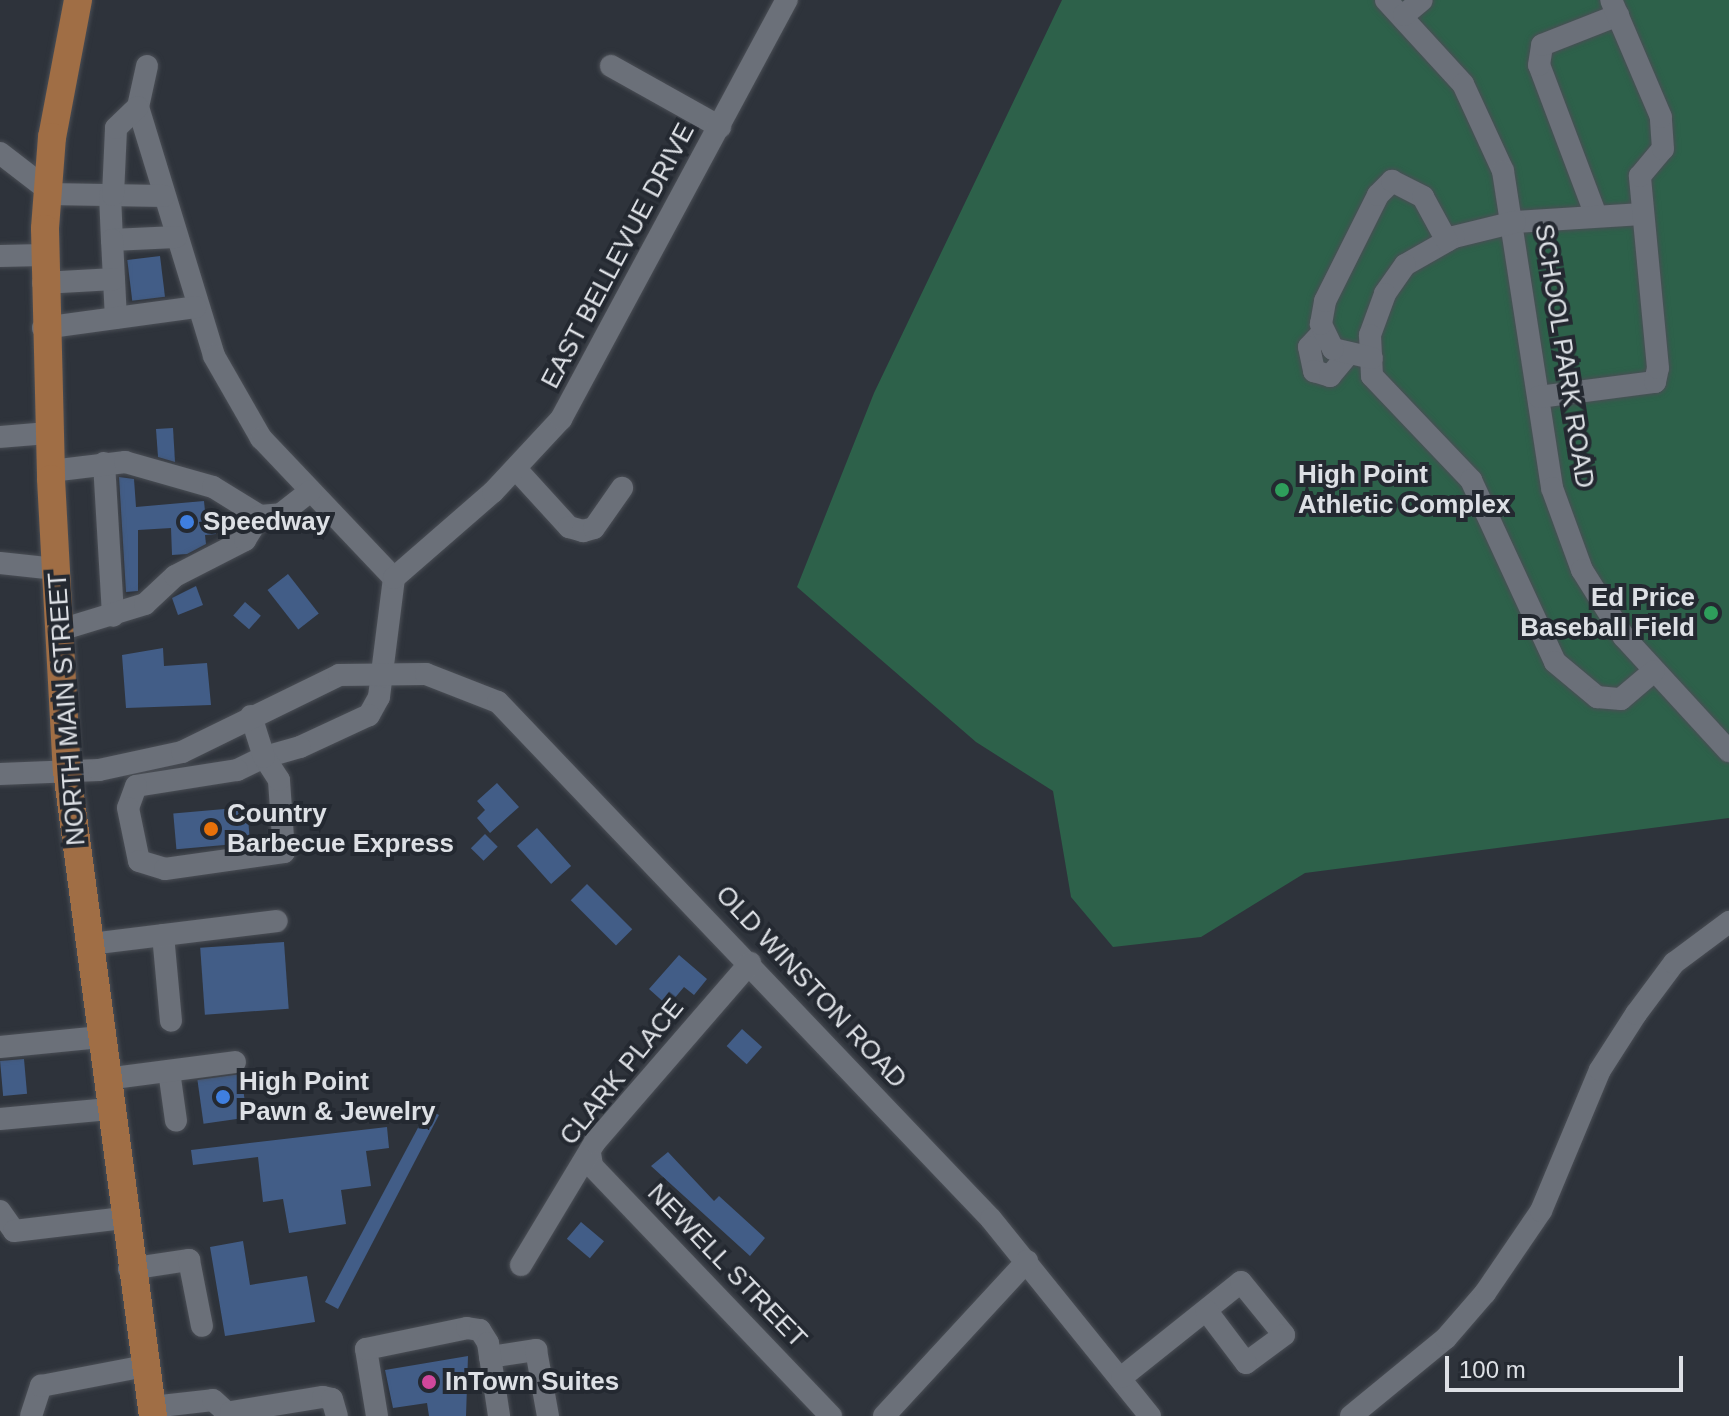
<!DOCTYPE html>
<html>
<head>
<meta charset="utf-8">
<style>
	body { margin:0 }
	#map { position:relative; width:1729px; height:1416px; overflow:hidden; background:#2e333b; font-family:Arial,sans-serif }
	div>[style] { position:absolute }
	.green>* { inset:0; background:#2d614a }
	.building>* { inset:0; background:#425d87; transform-origin:0 0 }
	.roads { filter:drop-shadow(0 0 2px #4a4e55) drop-shadow(0 0 2px #4a4e55) }
	.minor>* { height:22px; margin:-11px; padding:0 11px; transform-origin:11px; border-radius:11px; background:#6b7079 }
	.major>* { height:28px; margin:-14px; padding:0 14px; transform-origin:14px; border-radius:14px; background:#a06e45 }
	.dots>* { width:22px; height:22px; translate:-50% -50%; box-sizing:border-box; border:4px solid #242931; border-radius:50% }
	span { translate:-50% -50%; white-space:nowrap; text-align:center; line-height:1.15; -webkit-text-stroke:8px #242931; paint-order:stroke }
	.street-label { font-size:26px; color:#dde0e5 }
	.poi-label { font-size:26px; color:#dde0e5; font-weight:700 }
	.left { translate:0 -50%; text-align:left }
	.right { translate:-100% -50%; text-align:right }
	.scale { position:absolute; left:1445px; top:1356px; width:238px; height:36px; box-sizing:border-box; border:4px solid #dde0e5; border-top:0; padding-left:10px; font-size:24px; line-height:28px; white-space:nowrap; color:#dde0e5; -webkit-text-stroke:6px #242931; paint-order:stroke }
</style>
</head>
<body>
<div id="map">
	<div class="green">
		<div style="clip-path:polygon(1062px 0,1729px 0,1729px 818px,1305px 873px,1201px 937px,1113px 947px,1071px 897px,1053px 791px,976px 742px,797px 587px,874px 393px)"></div>
	</div>
	<div class="building">
		<div style="left:160px;top:256px;width:41px;height:33px;rotate:83deg"></div>
		<div style="clip-path:polygon(173px 428px,175px 462px,158px 457px,156px 429px)"></div>
		<div style="clip-path:polygon(119px 477px,134px 479px,136px 507px,204px 501px,205px 511px,214px 510px,216px 534px,205px 535px,206px 544px,187px 554px,172px 555px,171px 528px,138px 530px,138px 591px,126px 592px)"></div>
		<div style="left:288px;top:574px;width:50px;height:26px;rotate:52deg"></div>
		<div style="clip-path:polygon(196px 586px,203px 605px,178px 615px,172px 598px)"></div>
		<div style="left:245px;top:602px;width:21px;height:18px;rotate:41deg"></div>
		<div style="clip-path:polygon(163px 648px,164px 666px,207px 663px,211px 705px,126px 708px,122px 655px)"></div>
		<div style="clip-path:polygon(497px 783px,519px 807px,490px 833px,477px 818px,485px 810px,477px 801px)"></div>
		<div style="left:247px;top:807px;width:36px;height:74px;rotate:85deg"></div>
		<div style="left:537px;top:828px;width:51px;height:27px;rotate:48deg"></div>
		<div style="left:485px;top:834px;width:18px;height:20px;rotate:45deg"></div>
		<div style="left:587px;top:884px;width:64px;height:23px;rotate:45deg"></div>
		<div style="left:284px;top:942px;width:67px;height:84px;rotate:86deg"></div>
		<div style="clip-path:polygon(679px 955px,707px 979px,694px 995px,684px 987px,668px 1006px,649px 989px)"></div>
		<div style="left:742px;top:1029px;width:27px;height:23px;rotate:42deg"></div>
		<div style="left:24px;top:1059px;width:35px;height:24px;rotate:85deg"></div>
		<div style="left:241px;top:1074px;width:44px;height:44px;rotate:82deg"></div>
		<div style="clip-path:polygon(428px 1109px,439px 1115px,338px 1309px,325px 1302px)"></div>
		<div style="clip-path:polygon(387px 1127px,389px 1148px,366px 1151px,371px 1186px,341px 1190px,346px 1224px,289px 1233px,283px 1199px,263px 1202px,258px 1157px,193px 1165px,191px 1150px)"></div>
		<div style="clip-path:polygon(668px 1152px,714px 1201px,719px 1196px,765px 1238px,750px 1256px,651px 1166px)"></div>
		<div style="left:581px;top:1222px;width:30px;height:22px;rotate:40deg"></div>
		<div style="clip-path:polygon(243px 1241px,250px 1285px,307px 1276px,315px 1322px,225px 1336px,210px 1247px)"></div>
		<div style="clip-path:polygon(468px 1356px,466px 1416px,429px 1416px,427px 1403px,393px 1408px,385px 1370px)"></div>
	</div>
	<div class="roads">
		<div class="minor">
			<div style="left:1386px;top:0;width:114px;rotate:47.5deg"></div>
			<div style="left:1463px;top:84px;width:96px;rotate:65.3deg"></div>
			<div style="left:1503px;top:171px;width:321px;rotate:81.2deg"></div>
			<div style="left:1552px;top:488px;width:87px;rotate:69.9deg"></div>
			<div style="left:1582px;top:570px;width:79px;rotate:57.9deg"></div>
			<div style="left:1624px;top:637px;width:155px;rotate:47.4deg"></div>
			<div style="left:1404px;top:15px;width:23px;rotate:-40deg"></div>
			<div style="left:147px;top:66px;width:42px;rotate:102.4deg"></div>
			<div style="left:138px;top:107px;width:260px;rotate:73deg"></div>
			<div style="left:214px;top:356px;width:95px;rotate:60.2deg"></div>
			<div style="left:261px;top:438px;width:193px;rotate:46.5deg"></div>
			<div style="left:394px;top:578px;width:120px;rotate:97.2deg"></div>
			<div style="left:379px;top:697px;width:21px;rotate:119deg"></div>
			<div style="left:369px;top:715px;width:76px;rotate:155.1deg"></div>
			<div style="left:300px;top:747px;width:37px;rotate:164deg"></div>
			<div style="left:264px;top:757px;width:30px;rotate:154deg"></div>
			<div style="left:237px;top:770px;width:102px;rotate:171deg"></div>
			<div style="left:136px;top:786px;width:23px;rotate:110deg"></div>
			<div style="left:128px;top:808px;width:54px;rotate:78.3deg"></div>
			<div style="left:139px;top:861px;width:27px;rotate:17deg"></div>
			<div style="left:165px;top:869px;width:120px;rotate:-8.1deg"></div>
			<div style="left:284px;top:852px;width:72px;rotate:-94deg"></div>
			<div style="left:279px;top:780px;width:27px;rotate:-123deg"></div>
			<div style="left:264px;top:757px;width:43px;rotate:-107.6deg"></div>
			<div style="left:611px;top:66px;width:125px;rotate:29.2deg"></div>
			<div style="left:0;top:153px;width:61px;rotate:37.6deg"></div>
			<div style="left:48px;top:194px;width:116px;rotate:1deg"></div>
			<div style="left:110px;top:195px;width:45px;rotate:87.5deg"></div>
			<div style="left:112px;top:240px;width:64px;rotate:-2.7deg"></div>
			<div style="left:113px;top:195px;width:67px;rotate:-87.4deg"></div>
			<div style="left:116px;top:128px;width:30px;rotate:-44deg"></div>
			<div style="left:1595px;top:213px;width:158px;rotate:-110.7deg"></div>
			<div style="left:1539px;top:65px;width:20px;rotate:-81deg"></div>
			<div style="left:1542px;top:45px;width:82px;rotate:-21.5deg"></div>
			<div style="left:1642px;top:214px;width:127px;rotate:176.4deg"></div>
			<div style="left:1515px;top:222px;width:63px;rotate:166.2deg"></div>
			<div style="left:1454px;top:237px;width:56px;rotate:150.3deg"></div>
			<div style="left:1405px;top:265px;width:35px;rotate:125deg"></div>
			<div style="left:1385px;top:294px;width:44px;rotate:110.1deg"></div>
			<div style="left:1370px;top:335px;width:41px;rotate:87.2deg"></div>
			<div style="left:1372px;top:376px;width:144px;rotate:46.4deg"></div>
			<div style="left:1471px;top:480px;width:200px;rotate:65.2deg"></div>
			<div style="left:1555px;top:662px;width:55px;rotate:39.8deg"></div>
			<div style="left:1597px;top:697px;width:24px;rotate:5deg"></div>
			<div style="left:1621px;top:699px;width:43px;rotate:-40.3deg"></div>
			<div style="left:112px;top:240px;width:78px;rotate:87.1deg"></div>
			<div style="left:0;top:256px;width:44px;rotate:-1.3deg"></div>
			<div style="left:43px;top:283px;width:71px;rotate:-3.2deg"></div>
			<div style="left:43px;top:328px;width:154px;rotate:-7.8deg"></div>
			<div style="left:1322px;top:333px;width:19px;rotate:133deg"></div>
			<div style="left:1309px;top:347px;width:25px;rotate:78deg"></div>
			<div style="left:1314px;top:371px;width:17px;rotate:17deg"></div>
			<div style="left:1330px;top:376px;width:30px;rotate:-50deg"></div>
			<div style="left:1372px;top:358px;width:40px;rotate:-167deg"></div>
			<div style="left:1333px;top:349px;width:28px;rotate:-116deg"></div>
			<div style="left:1321px;top:324px;width:23px;rotate:-80deg"></div>
			<div style="left:1325px;top:301px;width:119px;rotate:-63.4deg"></div>
			<div style="left:1378px;top:195px;width:20px;rotate:-45deg"></div>
			<div style="left:1392px;top:181px;width:35px;rotate:27deg"></div>
			<div style="left:1423px;top:197px;width:50px;rotate:61.4deg"></div>
			<div style="left:1539px;top:397px;width:117px;rotate:-7.4deg"></div>
			<div style="left:1655px;top:382px;width:14px;rotate:-78deg"></div>
			<div style="left:1658px;top:368px;width:193px;rotate:-95.4deg"></div>
			<div style="left:1640px;top:176px;width:35px;rotate:-50deg"></div>
			<div style="left:1663px;top:149px;width:32px;rotate:-94deg"></div>
			<div style="left:1661px;top:117px;width:127px;rotate:-113.1deg"></div>
			<div style="left:0;top:437px;width:49px;rotate:-4.7deg"></div>
			<div style="left:104px;top:463px;width:153px;rotate:86.6deg"></div>
			<div style="left:516px;top:469px;width:79px;rotate:47.6deg"></div>
			<div style="left:569px;top:527px;width:15px;rotate:16deg"></div>
			<div style="left:583px;top:531px;width:11px;rotate:-15deg"></div>
			<div style="left:594px;top:528px;width:49px;rotate:-55deg"></div>
			<div style="left:51px;top:471px;width:75px;rotate:-6.9deg"></div>
			<div style="left:125px;top:462px;width:91px;rotate:15.9deg"></div>
			<div style="left:213px;top:487px;width:55px;rotate:31.7deg"></div>
			<div style="left:260px;top:516px;width:21px;rotate:-5deg"></div>
			<div style="left:281px;top:514px;width:37px;rotate:-38deg"></div>
			<div style="left:0;top:563px;width:56px;rotate:6.1deg"></div>
			<div style="left:394px;top:578px;width:131px;rotate:-41deg"></div>
			<div style="left:493px;top:492px;width:100px;rotate:-47deg"></div>
			<div style="left:561px;top:419px;width:476px;rotate:-61.7deg"></div>
			<div style="left:60px;top:630px;width:89px;rotate:-17deg"></div>
			<div style="left:145px;top:604px;width:41px;rotate:-43deg"></div>
			<div style="left:175px;top:576px;width:79px;rotate:-27.2deg"></div>
			<div style="left:245px;top:540px;width:28px;rotate:-58deg"></div>
			<div style="left:0;top:774px;width:99px;rotate:-2.3deg"></div>
			<div style="left:99px;top:770px;width:85px;rotate:-12.2deg"></div>
			<div style="left:182px;top:752px;width:175px;rotate:-26.1deg"></div>
			<div style="left:339px;top:675px;width:87px;rotate:-0.7deg"></div>
			<div style="left:426px;top:674px;width:77px;rotate:21.3deg"></div>
			<div style="left:498px;top:702px;width:714px;rotate:46.36deg"></div>
			<div style="left:991px;top:1219px;width:253px;rotate:51.1deg"></div>
			<div style="left:163px;top:935px;width:86px;rotate:84.7deg"></div>
			<div style="left:90px;top:944px;width:188px;rotate:-7deg"></div>
			<div style="left:0;top:1047px;width:101px;rotate:-5.7deg"></div>
			<div style="left:169px;top:1071px;width:50px;rotate:82deg"></div>
			<div style="left:106px;top:1079px;width:130px;rotate:-7.5deg"></div>
			<div style="left:0;top:1119px;width:110px;rotate:-5.2deg"></div>
			<div style="left:590px;top:1153px;width:13px;rotate:81deg"></div>
			<div style="left:592px;top:1166px;width:346px;rotate:46.3deg"></div>
			<div style="left:0;top:1211px;width:24px;rotate:55deg"></div>
			<div style="left:14px;top:1231px;width:110px;rotate:-6.8deg"></div>
			<div style="left:521px;top:1265px;width:144px;rotate:-59deg"></div>
			<div style="left:595px;top:1142px;width:237px;rotate:-49.1deg"></div>
			<div style="left:129px;top:1269px;width:61px;rotate:-8.5deg"></div>
			<div style="left:189px;top:1260px;width:67px;rotate:78.9deg"></div>
			<div style="left:490px;top:1357px;width:47px;rotate:-8.7deg"></div>
			<div style="left:536px;top:1350px;width:67px;rotate:79.7deg"></div>
			<div style="left:1122px;top:1377px;width:152px;rotate:-38.6deg"></div>
			<div style="left:1241px;top:1282px;width:68px;rotate:50.9deg"></div>
			<div style="left:1284px;top:1335px;width:47px;rotate:143.6deg"></div>
			<div style="left:1246px;top:1363px;width:66px;rotate:-127deg"></div>
			<div style="left:152px;top:1407px;width:61px;rotate:-6.5deg"></div>
			<div style="left:213px;top:1400px;width:24px;rotate:42deg"></div>
			<div style="left:231px;top:1412px;width:93px;rotate:-9.3deg"></div>
			<div style="left:323px;top:1397px;width:9px;rotate:13deg"></div>
			<div style="left:332px;top:1399px;width:18px;rotate:74deg"></div>
			<div style="left:31px;top:1416px;width:32px;rotate:-72deg"></div>
			<div style="left:41px;top:1386px;width:106px;rotate:-10.9deg"></div>
			<div style="left:377px;top:1416px;width:68px;rotate:-99.3deg"></div>
			<div style="left:366px;top:1349px;width:103px;rotate:-11.7deg"></div>
			<div style="left:467px;top:1328px;width:13px;rotate:9deg"></div>
			<div style="left:480px;top:1330px;width:15px;rotate:58deg"></div>
			<div style="left:488px;top:1343px;width:74px;rotate:81.4deg"></div>
			<div style="left:884px;top:1416px;width:211px;rotate:-47.3deg"></div>
			<div style="left:1351px;top:1416px;width:123px;rotate:-39.4deg"></div>
			<div style="left:1446px;top:1338px;width:60px;rotate:-49.1deg"></div>
			<div style="left:1485px;top:1293px;width:99px;rotate:-55.7deg"></div>
			<div style="left:1541px;top:1211px;width:153px;rotate:-67.3deg"></div>
			<div style="left:1600px;top:1070px;width:67px;rotate:-57.3deg"></div>
			<div style="left:1636px;top:1014px;width:64px;rotate:-53.3deg"></div>
			<div style="left:1674px;top:963px;width:69px;rotate:-36.7deg"></div>
		</div>
		<div class="major">
			<div style="left:78px;top:0;width:139px;rotate:100.7deg"></div>
			<div style="left:52px;top:137px;width:92px;rotate:94.4deg"></div>
			<div style="left:45px;top:229px;width:250px;rotate:88.6deg"></div>
			<div style="left:51px;top:479px;width:292px;rotate:86.9deg"></div>
			<div style="left:67px;top:771px;width:651px;rotate:82.41deg"></div>
		</div>
	</div>
	<div class="dots">
		<div style="left:1282px;top:490px;background:#2e9e5b"></div>
		<div style="left:187px;top:522px;background:#3f7fe0"></div>
		<div style="left:1711px;top:613px;background:#2e9e5b"></div>
		<div style="left:211px;top:829px;background:#e8710a"></div>
		<div style="left:223px;top:1097px;background:#3f7fe0"></div>
		<div style="left:429px;top:1382px;background:#d1479c"></div>
	</div>
	<div class="street-label">
		<span style="left:618px;top:256px;rotate:-62deg">EAST BELLEVUE DRIVE</span>
		<span style="left:1564px;top:356px;rotate:81deg">SCHOOL PARK ROAD</span>
		<span style="left:67px;top:709px;rotate:-94deg">NORTH MAIN STREET</span>
		<span style="left:811px;top:987px;rotate:47deg">OLD WINSTON ROAD</span>
		<span style="left:622px;top:1072px;rotate:-51deg">CLARK PLACE</span>
		<span style="left:727px;top:1266px;rotate:46deg">NEWELL STREET</span>
	</div>
	<div class="poi-label">
		<span class="left" style="left:1298px;top:490px">High Point<br>Athletic Complex</span>
		<span class="left" style="left:203px;top:522px">Speedway</span>
		<span class="right" style="left:1695px;top:613px">Ed Price<br>Baseball Field</span>
		<span class="left" style="left:227px;top:829px">Country<br>Barbecue Express</span>
		<span class="left" style="left:239px;top:1097px">High Point<br>Pawn &amp; Jewelry</span>
		<span class="left" style="left:445px;top:1382px">InTown Suites</span>
	</div>
	<div class="scale">100 m</div>
</div>
</body>
</html>
